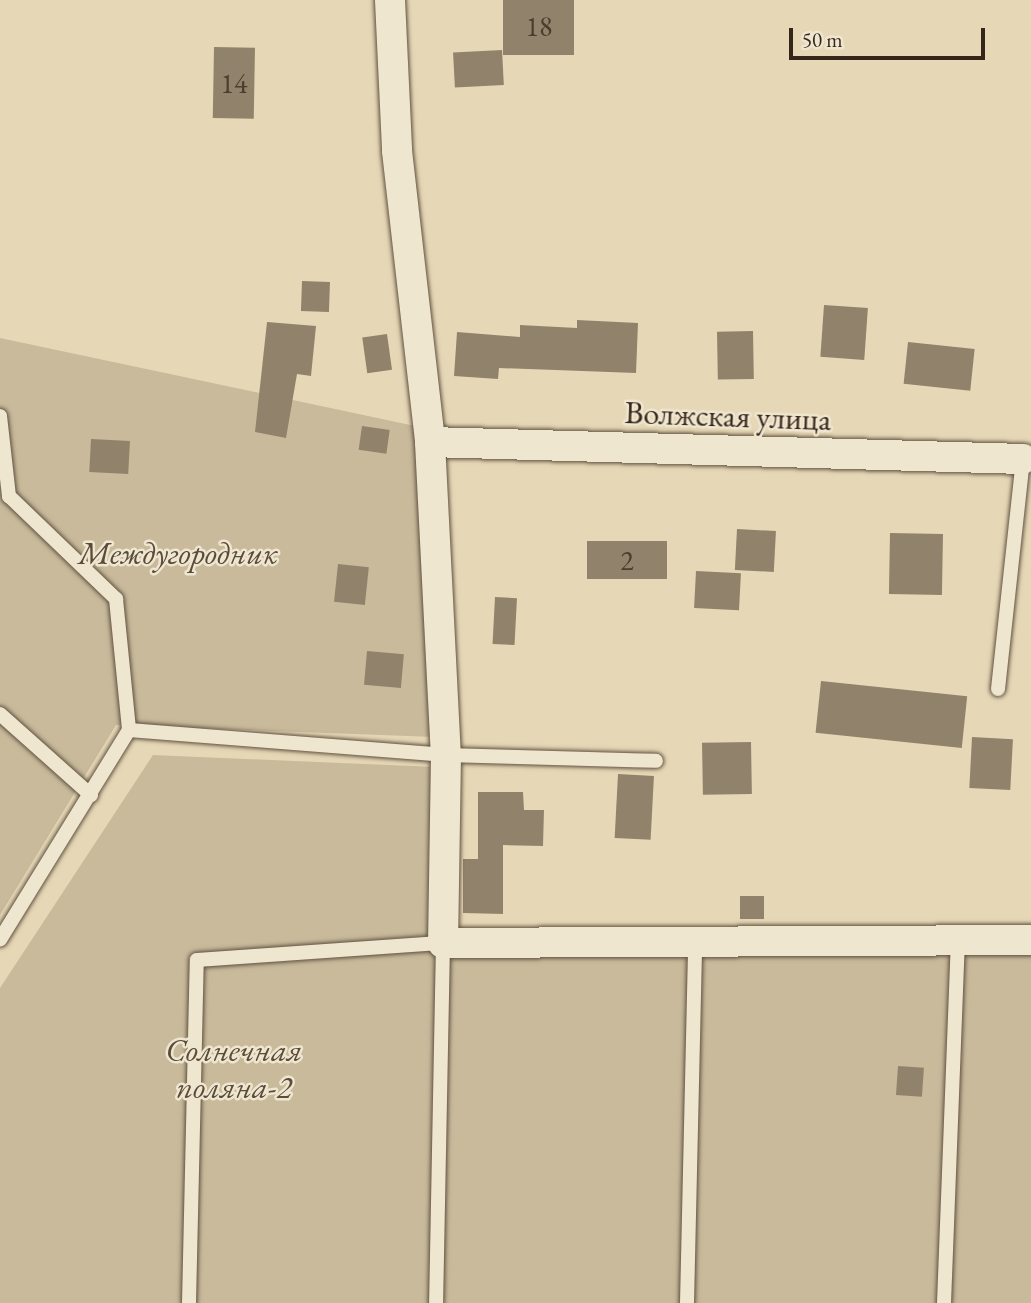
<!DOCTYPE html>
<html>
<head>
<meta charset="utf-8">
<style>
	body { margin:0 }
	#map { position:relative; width:1031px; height:1303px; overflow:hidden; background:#e6d8b6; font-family:"EB Garamond",serif }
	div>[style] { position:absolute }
	.green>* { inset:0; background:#c8ba9b }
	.building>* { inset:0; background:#91836b; transform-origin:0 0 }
	.roads { filter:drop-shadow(0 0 2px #615241) drop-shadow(0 0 2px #615241) }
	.service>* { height:14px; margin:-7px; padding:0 7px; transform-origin:7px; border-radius:7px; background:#efe6d0 }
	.minor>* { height:30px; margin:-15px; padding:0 15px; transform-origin:15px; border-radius:15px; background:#efe6d0 }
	span { translate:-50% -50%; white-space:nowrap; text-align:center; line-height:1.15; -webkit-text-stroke:5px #efe6d0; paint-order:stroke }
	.number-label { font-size:28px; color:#4c3d2e }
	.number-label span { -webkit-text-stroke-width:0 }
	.street-label { font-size:32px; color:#35261a }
	.park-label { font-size:32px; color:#5a4b3a; font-style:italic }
	.scale { position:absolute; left:789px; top:28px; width:196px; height:32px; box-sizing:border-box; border:4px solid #35261a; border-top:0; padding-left:9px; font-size:21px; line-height:24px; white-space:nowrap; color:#35261a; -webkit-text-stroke:5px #efe6d0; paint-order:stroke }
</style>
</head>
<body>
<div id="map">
	<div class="green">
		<div style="clip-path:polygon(0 338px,415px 426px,434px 737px,116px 725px,0 915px)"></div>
		<div style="clip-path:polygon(153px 755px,435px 767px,437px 953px,1031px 953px,1031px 1303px,0 1303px,0 988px)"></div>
	</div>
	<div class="building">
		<div style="left:503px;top:0;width:71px;height:55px"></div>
		<div style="left:214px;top:47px;width:41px;height:71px;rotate:1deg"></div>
		<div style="left:502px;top:50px;width:35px;height:49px;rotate:87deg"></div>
		<div style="left:302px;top:281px;width:28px;height:30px;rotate:2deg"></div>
		<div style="left:824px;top:305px;width:44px;height:52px;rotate:4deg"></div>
		<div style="clip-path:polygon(577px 320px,638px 323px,636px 373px,499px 368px,498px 379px,454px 376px,457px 332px,520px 337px,520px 325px,577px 328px)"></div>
		<div style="clip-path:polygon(267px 322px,316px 326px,311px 376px,297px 374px,286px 438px,255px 432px)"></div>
		<div style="left:753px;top:331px;width:48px;height:36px;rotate:89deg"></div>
		<div style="left:387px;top:334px;width:36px;height:25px;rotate:82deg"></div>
		<div style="left:908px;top:342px;width:67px;height:42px;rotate:6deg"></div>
		<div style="left:362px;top:426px;width:28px;height:24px;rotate:8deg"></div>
		<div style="left:91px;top:439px;width:39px;height:33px;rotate:3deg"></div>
		<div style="left:737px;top:529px;width:39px;height:41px;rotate:3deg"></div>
		<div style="left:890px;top:533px;width:53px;height:61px;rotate:1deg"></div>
		<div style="left:667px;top:541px;width:38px;height:80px;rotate:90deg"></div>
		<div style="left:338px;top:564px;width:31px;height:38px;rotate:6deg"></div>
		<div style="left:696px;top:571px;width:45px;height:37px;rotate:3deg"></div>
		<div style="left:495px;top:597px;width:22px;height:47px;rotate:3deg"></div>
		<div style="left:367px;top:651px;width:37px;height:34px;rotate:5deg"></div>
		<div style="left:821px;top:681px;width:147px;height:52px;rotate:6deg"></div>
		<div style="left:972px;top:737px;width:41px;height:51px;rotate:3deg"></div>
		<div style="left:751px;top:742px;width:52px;height:49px;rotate:89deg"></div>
		<div style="left:618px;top:774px;width:36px;height:64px;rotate:3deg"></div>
		<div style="clip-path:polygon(478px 792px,523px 792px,524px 810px,544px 810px,543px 846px,503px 845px,503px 914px,463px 913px,463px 859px,478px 859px)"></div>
		<div style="left:740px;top:896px;width:24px;height:23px"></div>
		<div style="left:898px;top:1066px;width:26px;height:29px;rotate:4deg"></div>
	</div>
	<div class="roads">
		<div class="service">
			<div style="left:0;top:416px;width:81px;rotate:83.6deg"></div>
			<div style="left:9px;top:496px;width:149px;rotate:43.9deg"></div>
			<div style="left:116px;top:599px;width:132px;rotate:84.3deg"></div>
			<div style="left:129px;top:730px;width:246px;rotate:121.6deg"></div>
			<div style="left:998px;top:689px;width:231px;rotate:-83.8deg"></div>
			<div style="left:0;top:714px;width:122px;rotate:41.7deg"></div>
			<div style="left:129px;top:730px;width:318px;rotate:4.5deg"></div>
			<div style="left:446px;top:755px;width:210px;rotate:1.6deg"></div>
			<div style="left:189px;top:1303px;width:343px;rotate:-88.7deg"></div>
			<div style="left:197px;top:960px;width:247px;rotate:-4deg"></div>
			<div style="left:443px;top:943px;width:360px;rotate:91.1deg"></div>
			<div style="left:687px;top:1303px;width:364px;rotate:-88.7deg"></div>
			<div style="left:944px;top:1303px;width:361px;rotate:-87.8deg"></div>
		</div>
		<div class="minor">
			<div style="left:390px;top:0;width:151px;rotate:87.3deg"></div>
			<div style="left:397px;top:151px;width:293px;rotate:83.5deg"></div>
			<div style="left:430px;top:442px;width:313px;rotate:87.1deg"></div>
			<div style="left:446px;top:755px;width:188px;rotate:90.9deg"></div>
			<div style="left:443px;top:943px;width:588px;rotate:-0.29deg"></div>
			<div style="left:430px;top:442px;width:593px;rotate:1.64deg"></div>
		</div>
	</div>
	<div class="number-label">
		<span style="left:539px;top:26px">18</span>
		<span style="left:234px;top:83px">14</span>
		<span style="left:627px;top:560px">2</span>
	</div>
	<div class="street-label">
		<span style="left:728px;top:416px;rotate:2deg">Волжская улица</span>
	</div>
	<div class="park-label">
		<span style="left:178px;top:553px">Междугородник</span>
		<span style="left:234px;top:1069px">Солнечная<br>поляна-2</span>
	</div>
	<div class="scale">50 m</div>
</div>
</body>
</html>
